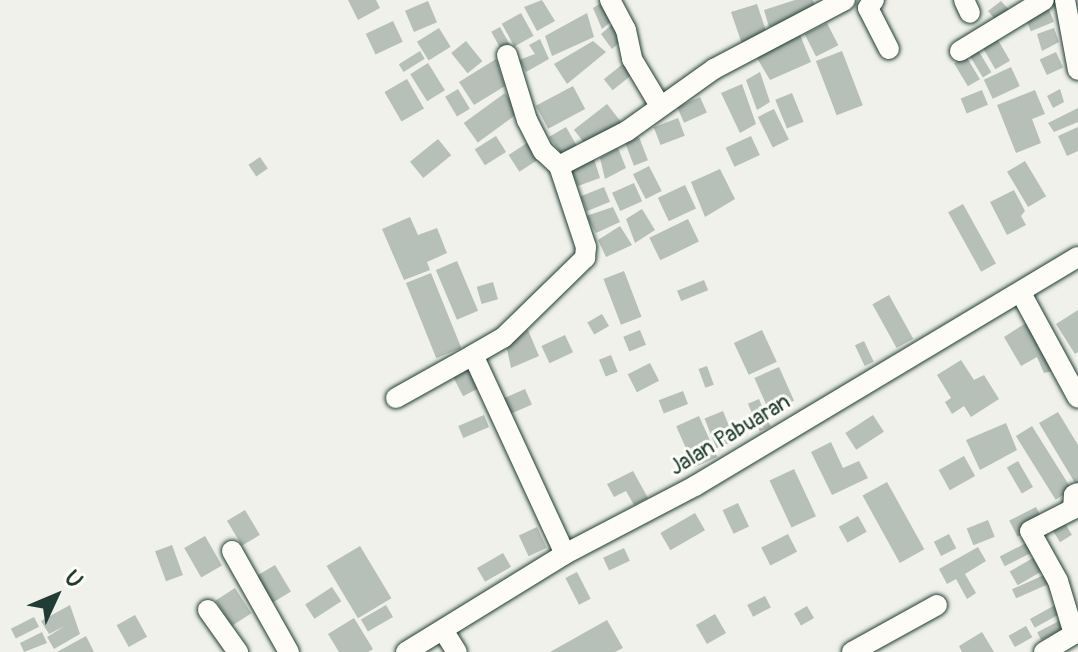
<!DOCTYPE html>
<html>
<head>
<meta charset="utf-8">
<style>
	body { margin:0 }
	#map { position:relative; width:1078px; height:652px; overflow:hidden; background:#f0f1eb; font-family:Pangolin,sans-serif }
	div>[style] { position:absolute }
	.building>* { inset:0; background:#b6bfb8; transform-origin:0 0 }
	.roads { filter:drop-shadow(0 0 2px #1f3d34) drop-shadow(0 0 2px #1f3d34) }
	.minor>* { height:20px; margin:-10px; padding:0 10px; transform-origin:10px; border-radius:10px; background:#fdfcf7 }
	span { translate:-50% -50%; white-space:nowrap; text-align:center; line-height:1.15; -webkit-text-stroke:6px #fdfcf7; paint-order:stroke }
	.street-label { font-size:22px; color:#1f3d34 }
	.north { position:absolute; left:16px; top:556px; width:80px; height:80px; -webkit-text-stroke:6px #fdfcf7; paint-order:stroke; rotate:46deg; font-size:22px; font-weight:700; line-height:32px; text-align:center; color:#1f3d34 }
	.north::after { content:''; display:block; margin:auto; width:28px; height:36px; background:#1f3d34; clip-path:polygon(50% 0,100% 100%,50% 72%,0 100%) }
</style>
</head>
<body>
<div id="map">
	<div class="building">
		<div style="clip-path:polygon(348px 0,376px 0,380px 8px,358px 20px)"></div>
		<div style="clip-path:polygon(542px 0,555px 21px,537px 31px,524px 7px)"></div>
		<div style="clip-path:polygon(606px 0,615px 18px,602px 29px,593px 8px)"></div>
		<div style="clip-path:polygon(795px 0,813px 0,816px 10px,769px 27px,764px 10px)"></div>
		<div style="left:428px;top:1px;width:23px;height:25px;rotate:67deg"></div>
		<div style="clip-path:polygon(1001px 1px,1012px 13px,998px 23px,988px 11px)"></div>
		<div style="clip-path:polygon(757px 4px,767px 34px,743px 47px,731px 12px)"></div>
		<div style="left:1048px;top:7px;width:16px;height:25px;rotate:68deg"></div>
		<div style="left:521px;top:13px;width:26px;height:22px;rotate:61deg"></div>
		<div style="clip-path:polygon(587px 13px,594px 37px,552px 56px,545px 36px)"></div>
		<div style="left:393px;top:21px;width:23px;height:30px;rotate:65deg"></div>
		<div style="clip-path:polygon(615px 22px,625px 37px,612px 49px,601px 34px)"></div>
		<div style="left:827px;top:23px;width:25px;height:25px;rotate:63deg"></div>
		<div style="left:500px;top:27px;width:23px;height:10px;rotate:61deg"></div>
		<div style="left:439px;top:28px;width:22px;height:26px;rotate:58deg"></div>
		<div style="clip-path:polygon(1054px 28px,1059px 42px,1042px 51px,1037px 34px)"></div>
		<div style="clip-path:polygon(800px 35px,811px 62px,770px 80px,754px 53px)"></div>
		<div style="clip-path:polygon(540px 39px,549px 59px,526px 72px,519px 60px,535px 54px,529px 45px)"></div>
		<div style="left:998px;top:40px;width:24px;height:17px;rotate:60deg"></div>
		<div style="left:466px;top:41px;width:26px;height:19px;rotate:51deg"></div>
		<div style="clip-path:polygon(593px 41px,606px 52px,567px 84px,554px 64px)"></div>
		<div style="left:978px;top:50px;width:26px;height:10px;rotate:59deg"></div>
		<div style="left:420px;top:51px;width:9px;height:25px;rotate:58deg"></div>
		<div style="left:842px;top:51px;width:58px;height:28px;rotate:69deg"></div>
		<div style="left:1056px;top:52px;width:17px;height:18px;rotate:65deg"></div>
		<div style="left:966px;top:56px;width:27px;height:14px;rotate:59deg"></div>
		<div style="clip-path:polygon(496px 59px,505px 86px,474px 105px,459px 82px)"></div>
		<div style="left:428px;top:63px;width:32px;height:21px;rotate:58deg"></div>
		<div style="left:624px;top:63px;width:14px;height:26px;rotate:51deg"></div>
		<div style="left:1011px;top:67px;width:21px;height:30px;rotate:65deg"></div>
		<div style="clip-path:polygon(760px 72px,770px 102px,757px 110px,746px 80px)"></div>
		<div style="left:407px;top:79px;width:34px;height:26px;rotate:60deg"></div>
		<div style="clip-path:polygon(742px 84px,756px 124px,740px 133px,721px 93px)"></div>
		<div style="left:573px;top:86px;width:26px;height:42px;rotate:62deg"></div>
		<div style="left:458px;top:89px;width:23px;height:15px;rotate:59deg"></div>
		<div style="clip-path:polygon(1060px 89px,1064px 102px,1053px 108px,1047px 96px)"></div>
		<div style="left:982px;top:90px;width:16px;height:23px;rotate:68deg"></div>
		<div style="clip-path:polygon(1035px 90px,1045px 114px,1032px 119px,1041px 143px,1016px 153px,997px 105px)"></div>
		<div style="left:505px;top:93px;width:24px;height:51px;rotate:54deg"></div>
		<div style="left:792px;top:93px;width:31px;height:18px;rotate:68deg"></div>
		<div style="left:700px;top:97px;width:17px;height:25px;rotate:66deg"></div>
		<div style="left:607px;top:104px;width:28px;height:42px;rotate:52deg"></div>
		<div style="clip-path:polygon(1078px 108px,1078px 122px,1054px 132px,1048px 123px)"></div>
		<div style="left:774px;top:109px;width:34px;height:18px;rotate:64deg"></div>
		<div style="left:678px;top:118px;width:19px;height:26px;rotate:69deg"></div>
		<div style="clip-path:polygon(566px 127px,578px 148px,563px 156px,549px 137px)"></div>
		<div style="clip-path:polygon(1078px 127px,1078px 151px,1067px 156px,1058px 136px)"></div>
		<div style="left:496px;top:136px;width:19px;height:25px;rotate:58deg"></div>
		<div style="left:751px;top:136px;width:21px;height:28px;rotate:65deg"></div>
		<div style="left:639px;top:137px;width:25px;height:15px;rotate:69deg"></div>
		<div style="left:438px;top:139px;width:21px;height:36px;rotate:51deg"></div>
		<div style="left:527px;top:143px;width:20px;height:22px;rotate:57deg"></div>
		<div style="clip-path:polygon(618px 148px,626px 168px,605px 179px,600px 158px)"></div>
		<div style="left:260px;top:157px;width:14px;height:14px;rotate:56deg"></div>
		<div style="clip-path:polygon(594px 159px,600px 178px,578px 186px,570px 169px)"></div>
		<div style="left:1025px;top:161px;width:41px;height:21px;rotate:59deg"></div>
		<div style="left:649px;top:166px;width:28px;height:18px;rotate:63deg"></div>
		<div style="clip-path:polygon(720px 169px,735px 199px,705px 217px,691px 182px)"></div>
		<div style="left:634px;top:183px;width:20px;height:24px;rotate:66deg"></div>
		<div style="left:685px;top:185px;width:26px;height:30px;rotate:65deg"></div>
		<div style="left:604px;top:187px;width:16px;height:25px;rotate:68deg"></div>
		<div style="clip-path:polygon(1014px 190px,1025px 211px,1021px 216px,1026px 225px,1007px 235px,990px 202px)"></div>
		<div style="left:963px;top:204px;width:68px;height:17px;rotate:61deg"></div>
		<div style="clip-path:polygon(613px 207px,620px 222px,596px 233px,586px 216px)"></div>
		<div style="clip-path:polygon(642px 209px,655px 230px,635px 243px,626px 219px)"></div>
		<div style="clip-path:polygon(410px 217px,418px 235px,437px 228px,447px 253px,427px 262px,430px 270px,404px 280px,382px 229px)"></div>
		<div style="left:688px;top:219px;width:25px;height:43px;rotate:64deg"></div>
		<div style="clip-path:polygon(620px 226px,632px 245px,606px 257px,598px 240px)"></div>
		<div style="left:457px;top:261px;width:54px;height:23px;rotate:67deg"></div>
		<div style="left:624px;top:271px;width:49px;height:22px;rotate:69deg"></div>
		<div style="left:431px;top:273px;width:81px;height:27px;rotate:68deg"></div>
		<div style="left:704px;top:280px;width:11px;height:29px;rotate:68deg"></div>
		<div style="left:493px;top:282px;width:18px;height:17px;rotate:74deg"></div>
		<div style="left:889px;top:295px;width:50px;height:19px;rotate:61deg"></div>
		<div style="clip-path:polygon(1078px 310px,1078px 352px,1075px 354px,1056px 324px)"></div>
		<div style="left:602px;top:314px;width:14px;height:17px;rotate:60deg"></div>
		<div style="clip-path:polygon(1029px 321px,1053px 371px,1044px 373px,1037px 357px,1021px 366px,1004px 337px)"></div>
		<div style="clip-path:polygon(528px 330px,539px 356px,511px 368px,506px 344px)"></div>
		<div style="left:640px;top:330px;width:16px;height:18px;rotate:68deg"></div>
		<div style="left:762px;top:330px;width:35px;height:31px;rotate:65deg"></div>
		<div style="left:565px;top:335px;width:19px;height:26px;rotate:65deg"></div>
		<div style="left:864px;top:341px;width:23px;height:10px;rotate:65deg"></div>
		<div style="left:611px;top:355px;width:18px;height:13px;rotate:68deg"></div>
		<div style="clip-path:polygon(961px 360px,974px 380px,984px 375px,999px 399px,971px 417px,964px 406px,952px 414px,945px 402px,951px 398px,937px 375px)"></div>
		<div style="left:650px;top:363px;width:20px;height:25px;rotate:63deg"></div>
		<div style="left:707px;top:366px;width:20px;height:9px;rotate:70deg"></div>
		<div style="left:779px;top:367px;width:37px;height:27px;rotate:66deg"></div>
		<div style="left:470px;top:368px;width:22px;height:19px;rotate:63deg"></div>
		<div style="left:525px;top:389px;width:17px;height:26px;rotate:66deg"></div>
		<div style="left:683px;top:391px;width:14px;height:26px;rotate:69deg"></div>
		<div style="left:759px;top:399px;width:30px;height:12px;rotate:67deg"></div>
		<div style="left:723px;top:411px;width:32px;height:20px;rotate:68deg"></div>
		<div style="clip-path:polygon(1058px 412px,1078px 445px,1078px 488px,1039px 423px)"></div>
		<div style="left:484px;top:415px;width:13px;height:28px;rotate:67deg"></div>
		<div style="left:873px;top:415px;width:20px;height:33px;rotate:57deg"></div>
		<div style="left:699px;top:416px;width:45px;height:25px;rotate:66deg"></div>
		<div style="clip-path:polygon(1006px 423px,1017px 450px,980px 470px,966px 440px)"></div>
		<div style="left:1032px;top:426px;width:75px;height:19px;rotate:58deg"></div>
		<div style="clip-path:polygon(831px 442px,843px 468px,859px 461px,868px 478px,832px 495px,811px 452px)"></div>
		<div style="left:964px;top:456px;width:23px;height:29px;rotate:61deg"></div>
		<div style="left:1018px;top:461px;width:30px;height:13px;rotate:60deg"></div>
		<div style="left:794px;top:469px;width:52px;height:27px;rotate:65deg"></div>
		<div style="clip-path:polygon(633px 471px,648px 498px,634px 505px,626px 491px,614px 497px,607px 484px)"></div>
		<div style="left:887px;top:482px;width:77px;height:28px;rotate:61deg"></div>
		<div style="left:738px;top:503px;width:26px;height:17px;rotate:65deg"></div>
		<div style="left:1036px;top:507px;width:18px;height:30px;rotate:63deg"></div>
		<div style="left:245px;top:510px;width:29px;height:21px;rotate:59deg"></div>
		<div style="left:695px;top:513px;width:20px;height:40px;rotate:60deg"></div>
		<div style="left:858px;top:516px;width:18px;height:22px;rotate:61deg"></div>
		<div style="left:988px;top:520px;width:18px;height:23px;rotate:68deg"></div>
		<div style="left:1064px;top:522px;width:15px;height:14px;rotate:58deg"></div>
		<div style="left:537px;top:527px;width:23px;height:20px;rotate:65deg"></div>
		<div style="left:788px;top:534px;width:20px;height:30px;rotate:63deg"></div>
		<div style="left:949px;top:534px;width:16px;height:17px;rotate:63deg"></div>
		<div style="left:205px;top:536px;width:34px;height:24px;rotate:60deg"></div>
		<div style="left:1030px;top:541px;width:11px;height:34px;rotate:63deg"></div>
		<div style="left:172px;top:545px;width:32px;height:18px;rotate:70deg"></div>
		<div style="left:360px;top:546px;width:61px;height:39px;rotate:59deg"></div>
		<div style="clip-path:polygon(978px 547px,986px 561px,965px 574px,976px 593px,967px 599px,956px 579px,947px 584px,939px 569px)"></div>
		<div style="left:624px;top:548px;width:14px;height:23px;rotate:65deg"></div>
		<div style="left:503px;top:553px;width:16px;height:30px;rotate:60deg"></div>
		<div style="left:1033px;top:558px;width:16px;height:27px;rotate:60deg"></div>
		<div style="left:275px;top:565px;width:31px;height:23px;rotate:59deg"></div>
		<div style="left:577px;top:572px;width:30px;height:13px;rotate:63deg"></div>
		<div style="left:1044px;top:575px;width:10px;height:35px;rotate:66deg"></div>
		<div style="left:332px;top:587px;width:17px;height:32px;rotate:57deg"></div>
		<div style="left:235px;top:588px;width:30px;height:23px;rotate:57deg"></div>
		<div style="left:765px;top:596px;width:13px;height:20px;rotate:63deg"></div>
		<div style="left:1057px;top:604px;width:10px;height:31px;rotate:61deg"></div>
		<div style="clip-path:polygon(70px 605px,80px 634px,54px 649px,47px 637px,65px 626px,49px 634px,41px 621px)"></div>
		<div style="left:386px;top:605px;width:14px;height:29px;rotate:60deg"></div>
		<div style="left:807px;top:606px;width:14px;height:15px;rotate:60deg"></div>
		<div style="left:715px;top:614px;width:22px;height:22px;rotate:60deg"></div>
		<div style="left:135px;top:615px;width:25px;height:21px;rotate:61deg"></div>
		<div style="left:34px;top:617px;width:11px;height:26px;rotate:63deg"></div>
		<div style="clip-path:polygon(354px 618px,373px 649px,368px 652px,339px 652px,328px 634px)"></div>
		<div style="left:1063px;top:619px;width:9px;height:29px;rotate:63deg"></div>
		<div style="clip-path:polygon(607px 620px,623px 648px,615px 652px,550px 652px)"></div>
		<div style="left:1026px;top:626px;width:13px;height:20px;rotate:61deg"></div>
		<div style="clip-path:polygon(42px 632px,47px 643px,24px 652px,20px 643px)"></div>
		<div style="clip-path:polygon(982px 632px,994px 652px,962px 652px,959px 646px)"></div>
		<div style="clip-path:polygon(86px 636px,94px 652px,57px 652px)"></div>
	</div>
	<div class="roads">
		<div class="minor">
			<div style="left:610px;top:0;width:34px;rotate:62deg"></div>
			<div style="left:626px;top:30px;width:30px;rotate:78deg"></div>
			<div style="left:632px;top:59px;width:55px;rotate:59.2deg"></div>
			<div style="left:874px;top:0;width:10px;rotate:127deg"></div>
			<div style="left:868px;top:8px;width:46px;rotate:62.9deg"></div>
			<div style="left:964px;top:0;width:14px;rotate:65deg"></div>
			<div style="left:1065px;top:0;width:71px;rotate:79.5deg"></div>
			<div style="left:960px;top:51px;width:98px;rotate:-31.3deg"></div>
			<div style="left:507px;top:55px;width:68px;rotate:72.9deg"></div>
			<div style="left:527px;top:120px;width:35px;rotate:63deg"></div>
			<div style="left:543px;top:151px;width:22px;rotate:43deg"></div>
			<div style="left:1021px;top:293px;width:119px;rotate:61.5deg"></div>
			<div style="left:396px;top:398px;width:88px;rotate:-29.2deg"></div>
			<div style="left:232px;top:551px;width:116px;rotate:60.6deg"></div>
			<div style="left:565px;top:554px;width:219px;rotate:-114.8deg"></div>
			<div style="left:473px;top:355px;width:34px;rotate:-30deg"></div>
			<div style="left:503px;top:338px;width:115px;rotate:-44.3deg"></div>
			<div style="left:585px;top:258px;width:11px;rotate:-85deg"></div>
			<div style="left:586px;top:247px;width:85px;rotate:-108.4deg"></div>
			<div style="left:559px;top:166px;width:76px;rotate:-27.2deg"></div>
			<div style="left:627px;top:131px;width:107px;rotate:-35.5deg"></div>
			<div style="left:714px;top:69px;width:148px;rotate:-27.8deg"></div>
			<div style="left:208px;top:610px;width:52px;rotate:54.5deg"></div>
			<div style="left:443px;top:630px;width:26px;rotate:58deg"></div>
			<div style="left:406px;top:652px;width:187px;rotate:-31.6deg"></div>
			<div style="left:565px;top:554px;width:147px;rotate:-27.6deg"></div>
			<div style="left:695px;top:486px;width:446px;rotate:-30.9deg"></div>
			<div style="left:852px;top:652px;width:97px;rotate:-28.9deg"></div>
			<div style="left:1044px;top:652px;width:35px;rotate:-31deg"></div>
			<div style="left:1074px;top:634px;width:55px;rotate:-106.8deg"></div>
			<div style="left:1058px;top:581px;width:57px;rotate:-119.2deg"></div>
			<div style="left:1030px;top:531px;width:48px;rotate:-27.1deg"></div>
			<div style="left:1073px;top:509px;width:14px;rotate:-86deg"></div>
			<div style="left:1074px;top:495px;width:4px;rotate:-27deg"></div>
		</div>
	</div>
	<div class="street-label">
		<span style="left:730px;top:435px;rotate:-31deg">Jalan Pabuaran</span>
	</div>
	<div class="north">U</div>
</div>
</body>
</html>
